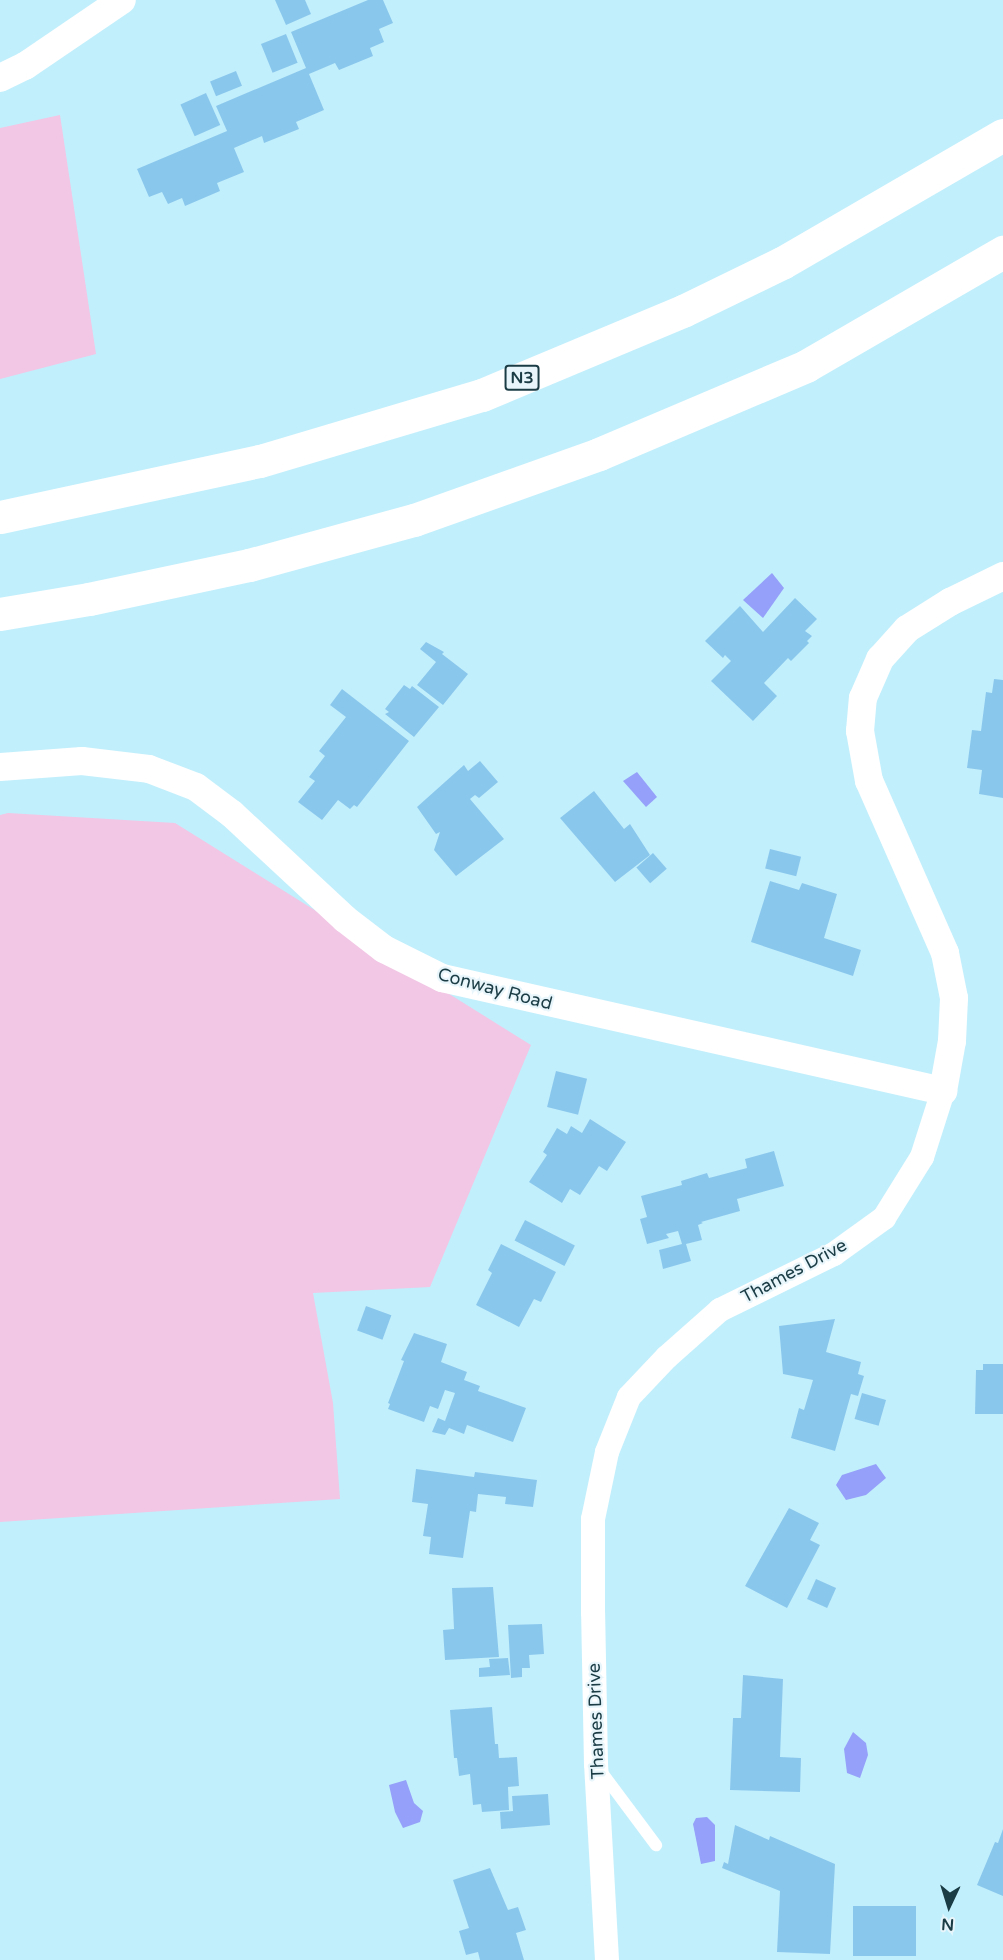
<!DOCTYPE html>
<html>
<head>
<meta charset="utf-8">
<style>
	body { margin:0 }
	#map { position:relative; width:1003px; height:1960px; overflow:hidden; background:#c2effc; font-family:"Varela Round",sans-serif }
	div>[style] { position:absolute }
	.green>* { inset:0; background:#f2c6e5 }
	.water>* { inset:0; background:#94a0f9 }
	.building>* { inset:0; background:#8ac7ed; transform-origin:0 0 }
	.service>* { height:12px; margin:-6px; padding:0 6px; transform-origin:6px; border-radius:6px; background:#fff }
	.minor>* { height:24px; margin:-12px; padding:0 12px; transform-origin:12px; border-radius:12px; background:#fff }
	.tertiary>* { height:28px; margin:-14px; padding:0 14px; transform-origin:14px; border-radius:14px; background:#fff }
	.motorway>* { height:33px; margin:-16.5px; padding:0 16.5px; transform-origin:16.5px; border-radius:16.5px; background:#fff }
	span { translate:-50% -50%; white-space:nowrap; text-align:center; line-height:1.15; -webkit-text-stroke:4.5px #e8f6fb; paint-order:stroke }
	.shield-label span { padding:2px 4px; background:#e8f6fb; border:2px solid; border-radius:4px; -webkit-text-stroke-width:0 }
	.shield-label { font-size:16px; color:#1b3c45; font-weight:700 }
	.street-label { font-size:18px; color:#1b3c45 }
	.north { position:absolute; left:919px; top:1876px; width:60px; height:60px; -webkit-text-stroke:4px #e8f6fb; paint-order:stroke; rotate:184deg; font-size:16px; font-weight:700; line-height:24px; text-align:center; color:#1b3c45 }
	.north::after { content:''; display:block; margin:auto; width:21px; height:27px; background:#1b3c45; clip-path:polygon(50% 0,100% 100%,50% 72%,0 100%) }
</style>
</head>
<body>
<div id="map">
	<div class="green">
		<div style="clip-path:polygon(60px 115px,96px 354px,0 379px,0 128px)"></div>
		<div style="clip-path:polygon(8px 813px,175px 823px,531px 1045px,430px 1287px,313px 1293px,333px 1403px,340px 1499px,0 1522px,0 815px)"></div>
	</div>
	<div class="water">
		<div style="clip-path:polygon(772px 573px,784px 588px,763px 618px,743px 600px)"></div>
		<div style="clip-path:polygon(637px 772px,657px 797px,646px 807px,623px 781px)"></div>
		<div style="clip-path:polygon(876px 1464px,886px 1478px,866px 1495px,846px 1500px,836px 1485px,842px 1475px)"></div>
		<div style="clip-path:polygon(853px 1732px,866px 1743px,868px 1755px,860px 1778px,847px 1773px,844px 1749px)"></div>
		<div style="clip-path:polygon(406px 1780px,414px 1803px,423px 1811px,420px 1822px,403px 1828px,395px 1812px,389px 1785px)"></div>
		<div style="clip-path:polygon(707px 1817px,715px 1825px,715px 1861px,701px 1864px,693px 1824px,696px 1818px)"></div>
	</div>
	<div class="building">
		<div style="clip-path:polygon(275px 0,305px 0,311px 14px,286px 25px)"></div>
		<div style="clip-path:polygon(368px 0,383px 0,393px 23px,379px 29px,384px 42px,370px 48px,373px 56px,339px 70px,335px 63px,309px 74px,324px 110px,296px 122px,299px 129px,264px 143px,262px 136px,234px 148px,244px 172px,217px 183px,220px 191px,185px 206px,182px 198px,168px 204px,162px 192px,149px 197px,137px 169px,227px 131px,216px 106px,306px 68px,291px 32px)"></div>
		<div style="left:286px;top:34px;width:31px;height:27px;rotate:68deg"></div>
		<div style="left:236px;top:71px;width:16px;height:28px;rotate:68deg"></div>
		<div style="left:206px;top:93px;width:35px;height:28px;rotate:66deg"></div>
		<div style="clip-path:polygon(795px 598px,817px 619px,805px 631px,812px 636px,807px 641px,809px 643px,791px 661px,788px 658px,764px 683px,777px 696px,753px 721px,711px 681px,731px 661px,725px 655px,723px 658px,705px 641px,740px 606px,763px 632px)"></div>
		<div style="clip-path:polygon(426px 642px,444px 652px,442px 654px,468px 674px,443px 705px,417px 685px,436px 662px,420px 649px)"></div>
		<div style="clip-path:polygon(994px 679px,1003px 680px,1003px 798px,979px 794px,982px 770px,967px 768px,972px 730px,981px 731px,986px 692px,992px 693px)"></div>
		<div style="clip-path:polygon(404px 685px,410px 689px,412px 686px,439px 707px,414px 737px,385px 714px,389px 712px,385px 709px)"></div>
		<div style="clip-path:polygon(342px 689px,409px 741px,357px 807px,354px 805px,350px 809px,338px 800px,322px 820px,298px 802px,315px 781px,309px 777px,325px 756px,319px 751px,346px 717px,330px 705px)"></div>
		<div style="clip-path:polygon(480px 761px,498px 782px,479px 798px,475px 795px,470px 799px,504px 839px,456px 876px,434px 850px,440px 832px,436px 834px,417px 807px,464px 765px,468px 771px)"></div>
		<div style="clip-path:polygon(594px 791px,624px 829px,630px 824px,650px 855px,615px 882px,560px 818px)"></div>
		<div style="left:770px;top:849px;width:32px;height:20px;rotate:14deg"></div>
		<div style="left:653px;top:853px;width:21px;height:22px;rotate:49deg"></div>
		<div style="clip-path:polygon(770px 881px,799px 890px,802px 883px,837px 894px,824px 938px,861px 950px,853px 976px,751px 942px)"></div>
		<div style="left:556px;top:1071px;width:32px;height:37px;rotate:14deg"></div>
		<div style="clip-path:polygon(590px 1119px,626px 1142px,607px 1171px,599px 1166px,580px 1195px,570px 1189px,562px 1203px,529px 1182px,547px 1155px,543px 1152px,557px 1128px,567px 1134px,571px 1126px,582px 1133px)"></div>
		<div style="clip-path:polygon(774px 1151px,784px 1186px,737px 1199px,740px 1211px,701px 1222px,703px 1223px,698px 1225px,702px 1240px,686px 1244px,691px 1261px,663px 1269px,659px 1250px,682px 1244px,678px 1231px,666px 1234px,669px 1238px,647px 1244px,640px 1219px,647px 1217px,641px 1196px,682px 1185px,681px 1181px,707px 1173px,709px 1178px,747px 1168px,745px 1159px)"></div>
		<div style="left:525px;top:1220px;width:56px;height:23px;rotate:27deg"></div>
		<div style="clip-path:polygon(501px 1244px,556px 1272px,541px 1302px,534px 1299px,519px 1327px,476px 1305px,492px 1273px,488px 1270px)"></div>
		<div style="left:366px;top:1306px;width:27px;height:26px;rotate:20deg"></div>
		<div style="clip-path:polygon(835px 1319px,826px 1352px,861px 1362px,858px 1374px,864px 1376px,858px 1396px,851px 1394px,835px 1451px,791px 1438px,799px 1408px,804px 1410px,813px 1380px,783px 1374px,779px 1326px)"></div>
		<div style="clip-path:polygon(414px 1333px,447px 1344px,441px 1362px,467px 1372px,464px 1380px,480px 1386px,478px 1391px,526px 1408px,513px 1442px,467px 1425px,464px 1434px,449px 1428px,445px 1435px,432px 1432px,438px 1418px,445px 1421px,455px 1393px,445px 1390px,438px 1409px,430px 1406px,424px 1422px,388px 1409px,390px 1404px,388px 1403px,404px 1361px,401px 1360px)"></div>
		<div style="clip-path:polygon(983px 1364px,1003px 1364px,1003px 1414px,975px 1414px,976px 1370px,983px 1370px)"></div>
		<div style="left:862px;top:1393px;width:25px;height:27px;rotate:16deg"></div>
		<div style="clip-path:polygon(416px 1469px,474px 1477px,475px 1472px,537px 1480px,533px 1507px,505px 1504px,506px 1497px,478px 1494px,476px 1512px,470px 1511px,463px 1558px,429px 1554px,431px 1537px,423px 1536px,428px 1504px,412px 1502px)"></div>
		<div style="clip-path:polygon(789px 1508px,819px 1523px,810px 1540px,820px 1545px,787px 1608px,745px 1586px)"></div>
		<div style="left:816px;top:1579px;width:22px;height:22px;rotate:24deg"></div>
		<div style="clip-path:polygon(493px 1587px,499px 1657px,445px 1660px,443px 1630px,454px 1629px,452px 1588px)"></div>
		<div style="clip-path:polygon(542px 1624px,544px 1654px,529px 1655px,530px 1668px,522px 1668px,522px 1677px,511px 1678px,508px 1625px)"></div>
		<div style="clip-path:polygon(508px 1658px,510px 1675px,479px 1677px,479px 1668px,490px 1667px,489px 1659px)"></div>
		<div style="clip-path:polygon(743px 1675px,783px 1679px,780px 1757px,801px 1758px,800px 1792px,730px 1790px,733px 1718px,741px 1718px)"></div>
		<div style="clip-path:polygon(492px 1707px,495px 1744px,498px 1744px,499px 1758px,517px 1757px,519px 1786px,508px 1787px,509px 1810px,482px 1812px,481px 1804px,473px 1805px,470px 1774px,459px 1776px,457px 1758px,454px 1758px,450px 1710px)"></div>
		<div style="clip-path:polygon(548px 1794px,550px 1825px,501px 1829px,500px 1812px,513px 1811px,512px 1796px)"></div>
		<div style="clip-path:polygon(735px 1825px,769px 1840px,770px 1836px,835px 1864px,830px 1954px,777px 1952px,780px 1891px,722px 1868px,724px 1862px,728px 1864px)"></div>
		<div style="clip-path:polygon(1003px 1829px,1003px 1896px,977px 1885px,995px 1842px,998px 1843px)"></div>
		<div style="clip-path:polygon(490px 1868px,508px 1910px,518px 1907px,526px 1930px,516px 1933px,524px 1960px,480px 1960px,478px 1952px,466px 1955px,459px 1931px,469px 1928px,453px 1880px)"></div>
		<div style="left:853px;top:1906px;width:63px;height:50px"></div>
	</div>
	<div class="service">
		<div style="left:600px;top:1770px;width:94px;rotate:53.3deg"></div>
	</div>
	<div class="minor">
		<div style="left:607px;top:1960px;width:196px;rotate:-93.2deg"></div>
		<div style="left:596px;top:1764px;width:151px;rotate:-91.1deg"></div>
		<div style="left:593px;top:1613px;width:94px;rotate:-90deg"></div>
		<div style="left:593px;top:1519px;width:68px;rotate:-78.2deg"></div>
		<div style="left:607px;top:1452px;width:59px;rotate:-68.2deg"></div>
		<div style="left:629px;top:1397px;width:55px;rotate:-46.5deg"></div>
		<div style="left:667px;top:1357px;width:71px;rotate:-41.6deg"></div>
		<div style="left:720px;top:1310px;width:127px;rotate:-26.2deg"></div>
		<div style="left:834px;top:1254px;width:62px;rotate:-35.8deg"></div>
		<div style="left:884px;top:1218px;width:72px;rotate:-58.1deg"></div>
		<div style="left:922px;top:1157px;width:69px;rotate:-72.3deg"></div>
	</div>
	<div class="tertiary">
		<div style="left:0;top:78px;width:28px;rotate:-26deg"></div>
		<div style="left:25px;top:66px;width:117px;rotate:-34.2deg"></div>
		<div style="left:0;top:767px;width:82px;rotate:-4.2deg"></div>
		<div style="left:82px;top:761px;width:67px;rotate:6.8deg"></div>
		<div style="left:149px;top:769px;width:50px;rotate:21deg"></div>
		<div style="left:196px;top:787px;width:45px;rotate:36.9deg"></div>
		<div style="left:232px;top:814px;width:154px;rotate:42.9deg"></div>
		<div style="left:345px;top:919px;width:49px;rotate:37.6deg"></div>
		<div style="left:384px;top:949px;width:65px;rotate:26.6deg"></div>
		<div style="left:442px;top:978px;width:514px;rotate:12.71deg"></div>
		<div style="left:943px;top:1091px;width:51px;rotate:-79.8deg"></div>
		<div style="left:952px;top:1041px;width:43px;rotate:-87.3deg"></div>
		<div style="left:954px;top:998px;width:46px;rotate:-101.3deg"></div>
		<div style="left:945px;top:953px;width:188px;rotate:-113.8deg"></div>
		<div style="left:869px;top:781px;width:51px;rotate:-100.2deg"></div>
		<div style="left:860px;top:731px;width:33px;rotate:-85deg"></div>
		<div style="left:863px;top:698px;width:43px;rotate:-66.4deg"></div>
		<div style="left:880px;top:659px;width:40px;rotate:-48deg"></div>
		<div style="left:907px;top:629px;width:51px;rotate:-32.1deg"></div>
		<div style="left:950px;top:602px;width:59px;rotate:-26.1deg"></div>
	</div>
	<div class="motorway">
		<div style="left:0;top:517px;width:266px;rotate:-12.2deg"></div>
		<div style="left:260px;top:461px;width:232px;rotate:-16.6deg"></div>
		<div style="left:482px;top:395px;width:218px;rotate:-22.7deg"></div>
		<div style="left:683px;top:311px;width:110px;rotate:-25.9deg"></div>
		<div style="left:782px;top:263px;width:255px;rotate:-30.1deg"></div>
		<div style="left:0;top:614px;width:90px;rotate:-9.6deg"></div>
		<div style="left:89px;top:599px;width:164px;rotate:-12deg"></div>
		<div style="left:249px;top:565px;width:171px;rotate:-15.3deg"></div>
		<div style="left:414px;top:520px;width:196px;rotate:-19.6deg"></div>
		<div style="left:599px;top:454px;width:225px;rotate:-23deg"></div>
		<div style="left:806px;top:366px;width:228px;rotate:-30.1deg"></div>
	</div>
	<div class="shield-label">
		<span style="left:522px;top:378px">N3</span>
	</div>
	<div class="street-label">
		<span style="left:495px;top:989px;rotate:15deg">Conway Road</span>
		<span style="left:794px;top:1271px;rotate:-28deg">Thames Drive</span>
		<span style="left:596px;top:1721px;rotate:-92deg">Thames Drive</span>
	</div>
	<div class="north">N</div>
</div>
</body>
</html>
